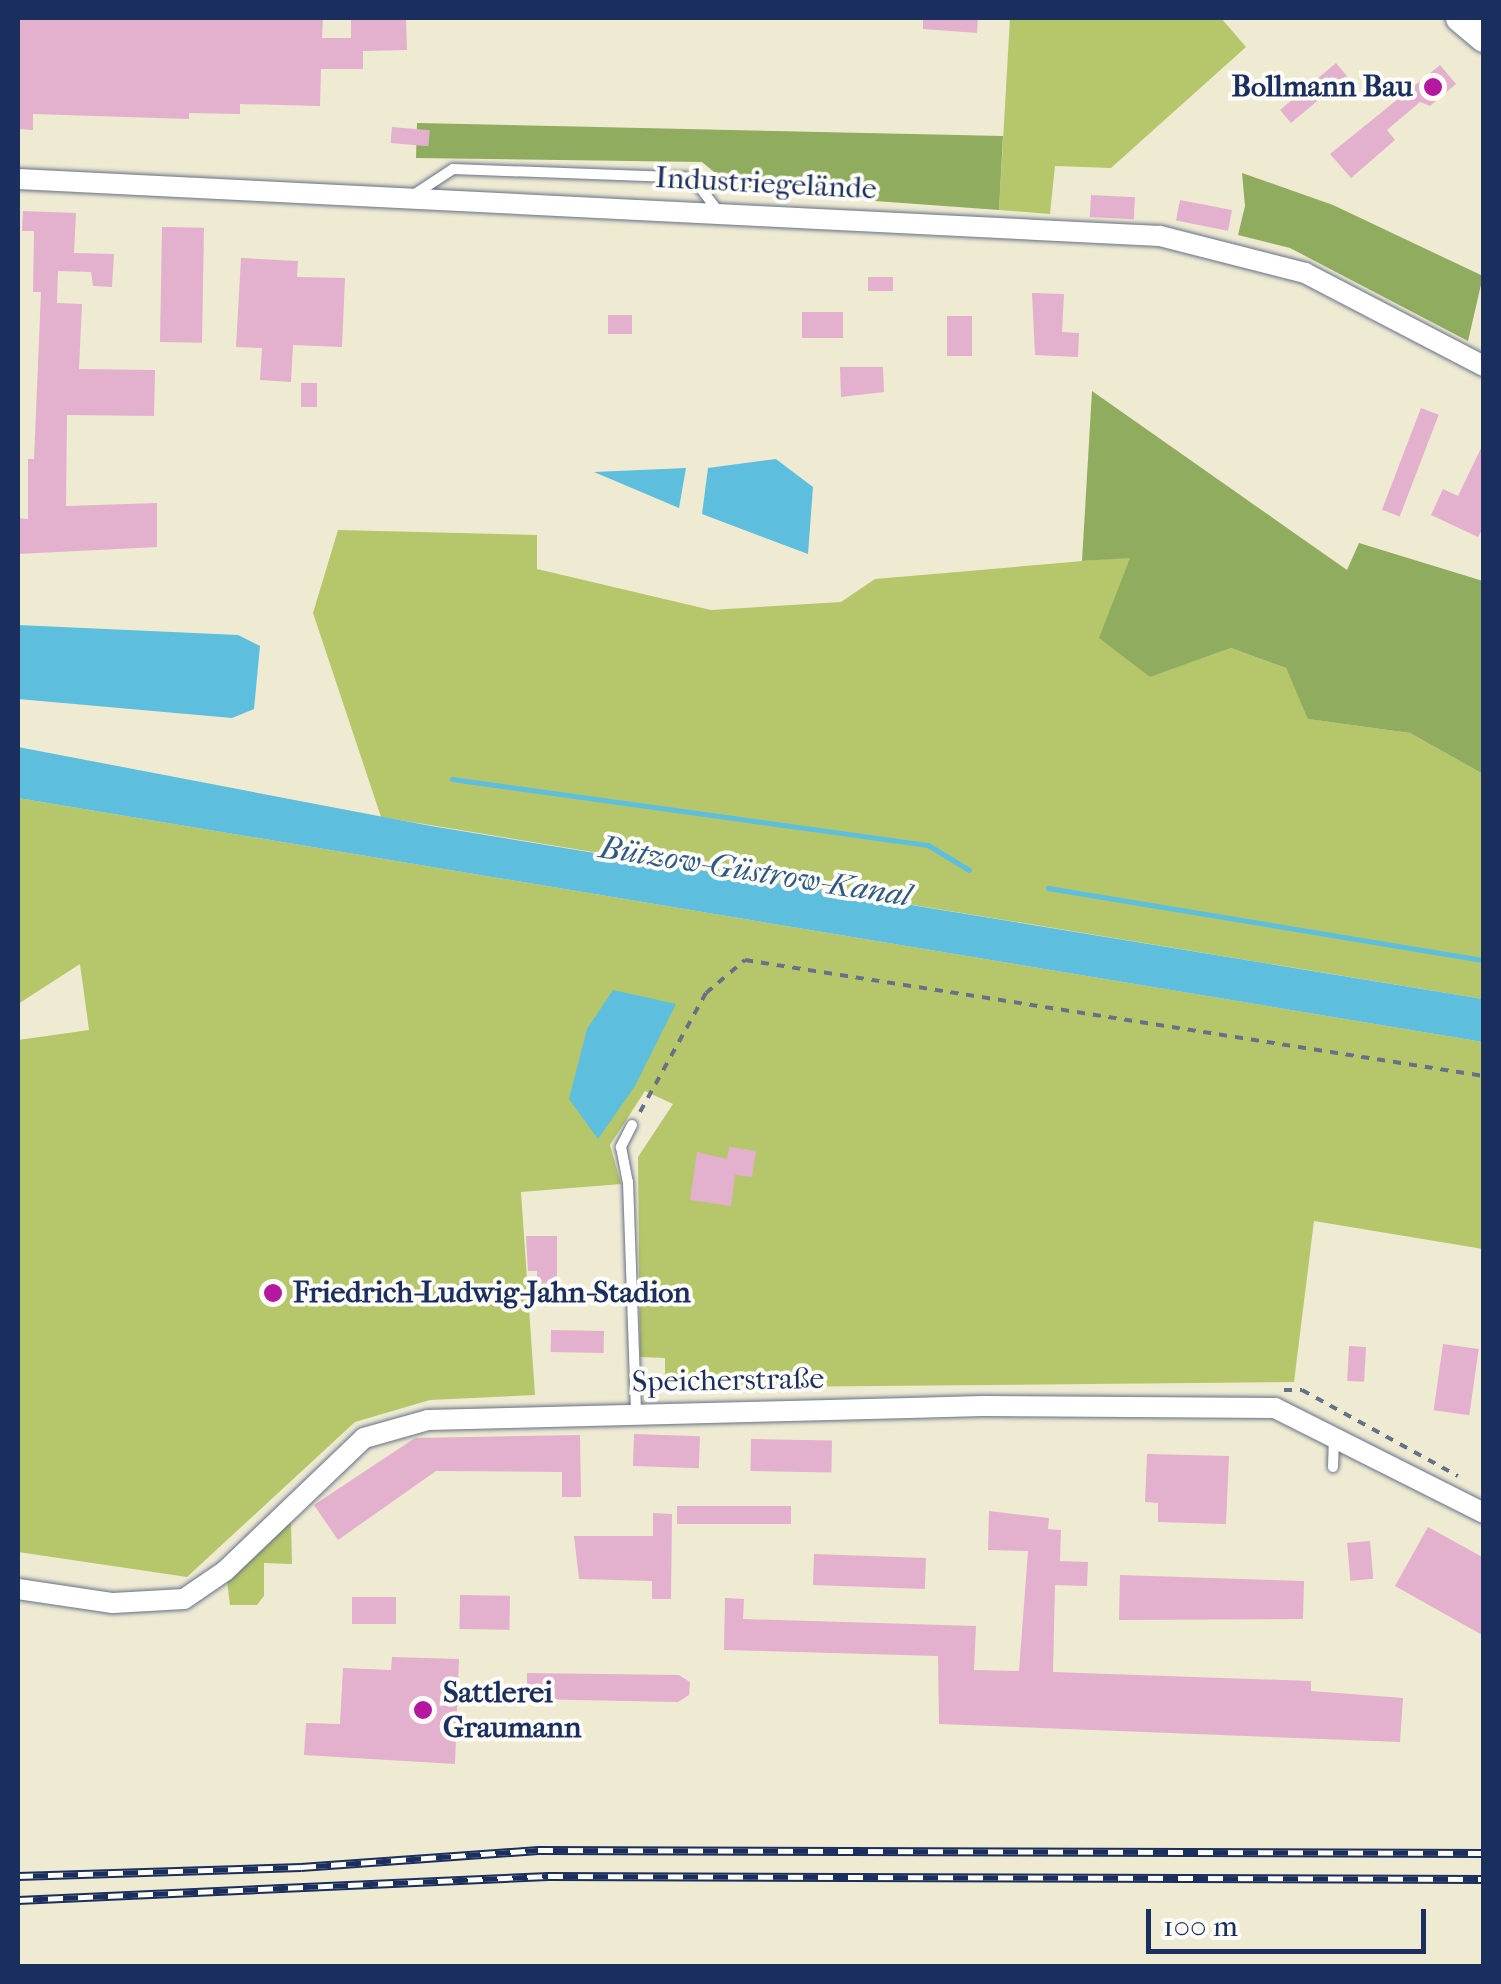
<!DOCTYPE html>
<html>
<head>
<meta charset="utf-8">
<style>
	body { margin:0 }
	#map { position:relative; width:1501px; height:1984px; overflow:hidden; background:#efebd3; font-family:"IM FELL French Canon",serif }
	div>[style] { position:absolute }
	.green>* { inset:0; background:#b5c76a }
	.forest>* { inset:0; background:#90ac5e }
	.water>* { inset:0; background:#5ebedd }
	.stream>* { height:5px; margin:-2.5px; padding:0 2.5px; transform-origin:2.5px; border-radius:2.5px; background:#5ebedd }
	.building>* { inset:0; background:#e3b0ce; transform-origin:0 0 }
	.path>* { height:4px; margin-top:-2px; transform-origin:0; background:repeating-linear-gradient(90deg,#657187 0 8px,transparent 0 16px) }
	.roads { filter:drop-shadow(0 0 2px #657187) drop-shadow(0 0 2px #657187) }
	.lane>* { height:10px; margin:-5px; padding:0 5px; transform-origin:5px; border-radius:5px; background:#fff }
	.street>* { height:20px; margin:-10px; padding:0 10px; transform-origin:10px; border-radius:10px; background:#fff }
	.secondary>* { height:28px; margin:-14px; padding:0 14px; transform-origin:14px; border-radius:14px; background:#fff }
	.rail>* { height:9px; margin-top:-4.5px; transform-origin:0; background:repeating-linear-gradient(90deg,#fdfcf7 0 15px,#1b2f5e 0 30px); box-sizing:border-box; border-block:2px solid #1b2f5e }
	.dots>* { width:28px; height:28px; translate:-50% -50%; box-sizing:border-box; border:5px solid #fdfcf7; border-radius:50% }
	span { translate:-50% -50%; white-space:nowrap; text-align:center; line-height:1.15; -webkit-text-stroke:8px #fdfcf7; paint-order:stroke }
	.poi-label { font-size:30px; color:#1b2f5e; font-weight:700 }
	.right { translate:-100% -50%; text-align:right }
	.left { translate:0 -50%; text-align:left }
	.street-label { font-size:30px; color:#1b2f5e }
	.water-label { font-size:32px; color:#2f5a84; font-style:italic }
	.frame { position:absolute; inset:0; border:20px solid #1b2f5e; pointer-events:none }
	.scale { position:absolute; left:1146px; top:1909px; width:280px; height:45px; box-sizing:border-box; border:5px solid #1b2f5e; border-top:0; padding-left:12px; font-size:30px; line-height:35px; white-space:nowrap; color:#1b2f5e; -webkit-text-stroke:8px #fdfcf7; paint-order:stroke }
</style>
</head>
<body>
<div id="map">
	<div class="green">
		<div style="clip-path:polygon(1010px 18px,1221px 18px,1246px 47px,1111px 168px,1055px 166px,1050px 214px,999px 210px)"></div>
		<div style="clip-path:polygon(338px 530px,537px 535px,537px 569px,711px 610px,841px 602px,875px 579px,1130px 557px,1149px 677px,1231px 648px,1286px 668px,1309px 719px,1410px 733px,1483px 774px,1483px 999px,381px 817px,313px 613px)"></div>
		<div style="clip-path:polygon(18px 798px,1483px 1042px,1483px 1249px,1314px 1221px,1294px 1382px,665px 1388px,665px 1358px,640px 1357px,638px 1157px,673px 1104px,645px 1091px,610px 1145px,621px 1184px,521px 1192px,535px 1395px,430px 1400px,355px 1422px,187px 1577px,18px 1552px,18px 1040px,89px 1030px,80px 964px,18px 1004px)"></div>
		<div style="clip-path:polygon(291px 1522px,292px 1564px,264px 1563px,264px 1596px,257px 1605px,230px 1605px,227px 1581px)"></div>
	</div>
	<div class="forest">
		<div style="clip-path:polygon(417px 123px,1003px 136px,999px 210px,737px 191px,702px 162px,416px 158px)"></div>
		<div style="clip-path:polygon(1242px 173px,1333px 205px,1483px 276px,1468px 341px,1290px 248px,1238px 235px,1245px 206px)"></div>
		<div style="clip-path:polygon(1092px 391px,1347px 570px,1359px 543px,1483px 581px,1483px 774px,1410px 733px,1308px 719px,1286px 668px,1231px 648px,1150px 677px,1099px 638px,1130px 558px,1082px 561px)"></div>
	</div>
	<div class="water">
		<div style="clip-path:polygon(776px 459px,813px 487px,808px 554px,702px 514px,708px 468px)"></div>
		<div style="clip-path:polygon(686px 468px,679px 508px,594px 472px)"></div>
		<div style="clip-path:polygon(18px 625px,238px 635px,260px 646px,254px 709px,232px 718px,18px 699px)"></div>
		<div style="clip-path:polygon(18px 747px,431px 826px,1483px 999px,1483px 1042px,18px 798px)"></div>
		<div style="clip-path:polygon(613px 990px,676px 1004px,635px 1086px,598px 1139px,569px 1099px,587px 1029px)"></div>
	</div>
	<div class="stream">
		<div style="left:452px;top:779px;width:481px;rotate:7.9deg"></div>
		<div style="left:928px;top:845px;width:48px;rotate:31.4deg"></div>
		<div style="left:1048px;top:888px;width:442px;rotate:9.4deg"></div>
	</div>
	<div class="building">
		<div style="clip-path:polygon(18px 18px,323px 18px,322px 38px,351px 38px,351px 18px,406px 18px,407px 50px,363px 51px,363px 69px,321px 69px,320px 106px,240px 104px,240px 114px,189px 113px,189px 119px,33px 114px,33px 130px,18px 129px)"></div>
		<div style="clip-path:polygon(923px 18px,978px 18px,977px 33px,923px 29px)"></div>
		<div style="left:1336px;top:63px;width:17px;height:73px;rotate:50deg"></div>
		<div style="clip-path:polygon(1440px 65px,1456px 84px,1430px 106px,1420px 102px,1387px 130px,1395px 140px,1351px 178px,1330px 154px)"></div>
		<div style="left:392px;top:127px;width:38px;height:16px;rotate:5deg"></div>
		<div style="left:1091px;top:195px;width:44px;height:22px;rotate:3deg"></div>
		<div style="left:1180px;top:200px;width:53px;height:21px;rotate:11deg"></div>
		<div style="clip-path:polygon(23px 211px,76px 213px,74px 253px,114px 254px,112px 287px,93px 286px,91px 272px,58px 271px,57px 303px,82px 304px,79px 369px,155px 370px,154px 416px,67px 415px,66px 506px,157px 503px,157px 547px,18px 554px,18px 518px,28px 519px,28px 459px,34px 459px,41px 292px,33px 292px,34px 231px,22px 231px)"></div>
		<div style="left:162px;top:227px;width:42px;height:115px;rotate:1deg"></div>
		<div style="clip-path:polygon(241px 258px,298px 261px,297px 277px,345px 278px,342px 347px,293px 345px,291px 382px,260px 380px,262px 348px,236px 347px)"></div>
		<div style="left:868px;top:277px;width:25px;height:14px"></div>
		<div style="clip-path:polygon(1032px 293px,1064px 294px,1062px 332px,1079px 333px,1078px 357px,1035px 355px)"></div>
		<div style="left:802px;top:312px;width:41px;height:26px"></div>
		<div style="left:608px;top:315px;width:24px;height:19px"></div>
		<div style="left:947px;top:316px;width:25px;height:40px"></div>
		<div style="clip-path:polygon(840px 367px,883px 367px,884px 392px,841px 397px)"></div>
		<div style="left:301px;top:383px;width:16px;height:24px"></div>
		<div style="left:1421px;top:408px;width:19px;height:109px;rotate:21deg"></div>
		<div style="clip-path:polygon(1484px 442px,1484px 526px,1478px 537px,1431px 515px,1443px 489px,1458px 496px)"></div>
		<div style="clip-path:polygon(729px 1147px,756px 1151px,752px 1177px,735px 1175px,731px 1206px,690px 1200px,697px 1152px,727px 1159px)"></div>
		<div style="clip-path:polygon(526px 1236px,557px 1236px,557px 1304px,537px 1304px,537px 1271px,528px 1271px)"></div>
		<div style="left:551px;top:1330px;width:53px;height:22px;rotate:1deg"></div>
		<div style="left:1443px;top:1344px;width:36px;height:67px;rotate:8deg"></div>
		<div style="left:1349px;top:1346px;width:17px;height:35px;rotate:3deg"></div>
		<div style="left:634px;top:1434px;width:66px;height:32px;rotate:2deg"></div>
		<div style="clip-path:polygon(580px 1435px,581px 1497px,562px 1497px,562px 1472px,436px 1471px,338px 1540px,314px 1505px,415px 1438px)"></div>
		<div style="left:751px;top:1439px;width:81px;height:32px;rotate:1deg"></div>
		<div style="clip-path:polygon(1147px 1454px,1229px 1456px,1226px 1524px,1158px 1522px,1158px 1503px,1145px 1502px)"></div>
		<div style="left:791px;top:1506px;width:18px;height:114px;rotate:90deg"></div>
		<div style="clip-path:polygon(989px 1511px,1049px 1518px,1048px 1529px,1061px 1530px,1060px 1561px,1088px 1562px,1087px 1586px,1055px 1585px,1053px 1672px,1311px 1681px,1311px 1691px,1403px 1698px,1400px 1742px,939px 1724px,938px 1656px,724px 1650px,725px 1598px,744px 1599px,743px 1619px,976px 1626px,974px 1670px,1019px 1671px,1028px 1551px,988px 1550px)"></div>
		<div style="clip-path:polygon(653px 1513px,672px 1514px,671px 1599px,652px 1599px,652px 1581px,579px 1579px,574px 1536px,653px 1536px)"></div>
		<div style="clip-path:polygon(1428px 1527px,1484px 1558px,1484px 1636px,1395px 1586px)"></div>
		<div style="left:1370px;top:1541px;width:38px;height:23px;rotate:85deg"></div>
		<div style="left:814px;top:1554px;width:112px;height:31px;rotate:2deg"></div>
		<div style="clip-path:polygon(1120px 1575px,1304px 1581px,1303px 1619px,1119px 1620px)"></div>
		<div style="left:460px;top:1595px;width:50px;height:34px;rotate:1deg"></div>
		<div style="left:352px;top:1597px;width:44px;height:27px"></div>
		<div style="clip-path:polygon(392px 1657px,459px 1659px,455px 1764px,304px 1755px,306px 1723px,340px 1724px,343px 1668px,391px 1670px)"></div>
		<div style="clip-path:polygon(527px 1673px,679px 1675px,690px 1682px,689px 1695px,678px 1702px,527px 1699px)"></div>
	</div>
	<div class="path">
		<div style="left:640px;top:1112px;width:136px;rotate:-61deg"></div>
		<div style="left:706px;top:993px;width:51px;rotate:-40.2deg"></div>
		<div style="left:745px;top:960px;width:748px;rotate:8.92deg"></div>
		<div style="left:1284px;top:1390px;width:18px"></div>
		<div style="left:1302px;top:1390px;width:178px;rotate:28.9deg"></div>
	</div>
	<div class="roads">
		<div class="lane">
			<div style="left:412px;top:196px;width:49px;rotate:-33.4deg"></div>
			<div style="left:453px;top:169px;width:240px;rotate:2.1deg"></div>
			<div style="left:693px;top:178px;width:41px;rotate:52.9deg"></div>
			<div style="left:632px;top:1125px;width:25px;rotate:117deg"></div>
			<div style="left:621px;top:1147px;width:36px;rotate:79deg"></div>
			<div style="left:628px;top:1182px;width:232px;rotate:88deg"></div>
			<div style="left:1333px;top:1467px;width:29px;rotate:-88deg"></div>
		</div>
		<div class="street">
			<div style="left:18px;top:179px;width:1143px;rotate:2.86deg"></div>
			<div style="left:1160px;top:236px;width:150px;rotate:14.3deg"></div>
			<div style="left:1305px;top:273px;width:202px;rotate:27.5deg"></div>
			<div style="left:18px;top:1589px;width:96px;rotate:8.4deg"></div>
			<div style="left:113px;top:1603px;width:71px;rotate:-3.2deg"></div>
			<div style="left:184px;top:1599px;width:50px;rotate:-34.3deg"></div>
			<div style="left:225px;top:1571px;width:192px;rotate:-43.7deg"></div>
			<div style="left:364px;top:1438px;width:66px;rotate:-15.7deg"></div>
			<div style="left:428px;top:1420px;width:555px;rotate:-1.44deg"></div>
			<div style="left:983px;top:1406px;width:292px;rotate:0.4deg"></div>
			<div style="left:1275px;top:1408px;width:234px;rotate:26.7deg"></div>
		</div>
		<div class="secondary">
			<div style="left:1460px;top:18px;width:31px;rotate:40deg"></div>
		</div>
	</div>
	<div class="rail">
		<div style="left:18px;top:1876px;width:283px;rotate:-1.8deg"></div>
		<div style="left:301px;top:1867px;width:238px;rotate:-4.1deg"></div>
		<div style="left:538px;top:1850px;width:946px;rotate:0.18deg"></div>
		<div style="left:18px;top:1900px;width:531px;rotate:-2.59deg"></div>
		<div style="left:548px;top:1876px;width:936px;rotate:0.18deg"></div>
	</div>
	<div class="dots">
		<div style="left:1433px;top:87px;background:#b5179e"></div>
		<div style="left:273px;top:1293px;background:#b5179e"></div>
		<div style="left:423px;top:1710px;background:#b5179e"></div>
	</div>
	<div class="poi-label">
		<span class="right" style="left:1413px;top:87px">Bollmann Bau</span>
		<span class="left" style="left:293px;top:1293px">Friedrich-Ludwig-Jahn-Stadion</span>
		<span class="left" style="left:443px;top:1710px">Sattlerei<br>Graumann</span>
	</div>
	<div class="street-label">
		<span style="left:766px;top:184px;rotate:3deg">Industriegelände</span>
		<span style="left:728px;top:1381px;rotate:-1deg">Speicherstraße</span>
	</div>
	<div class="water-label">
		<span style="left:755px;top:872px;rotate:9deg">Bützow-Güstrow-Kanal</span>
	</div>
	<div class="frame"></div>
	<div class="scale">100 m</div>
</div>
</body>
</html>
